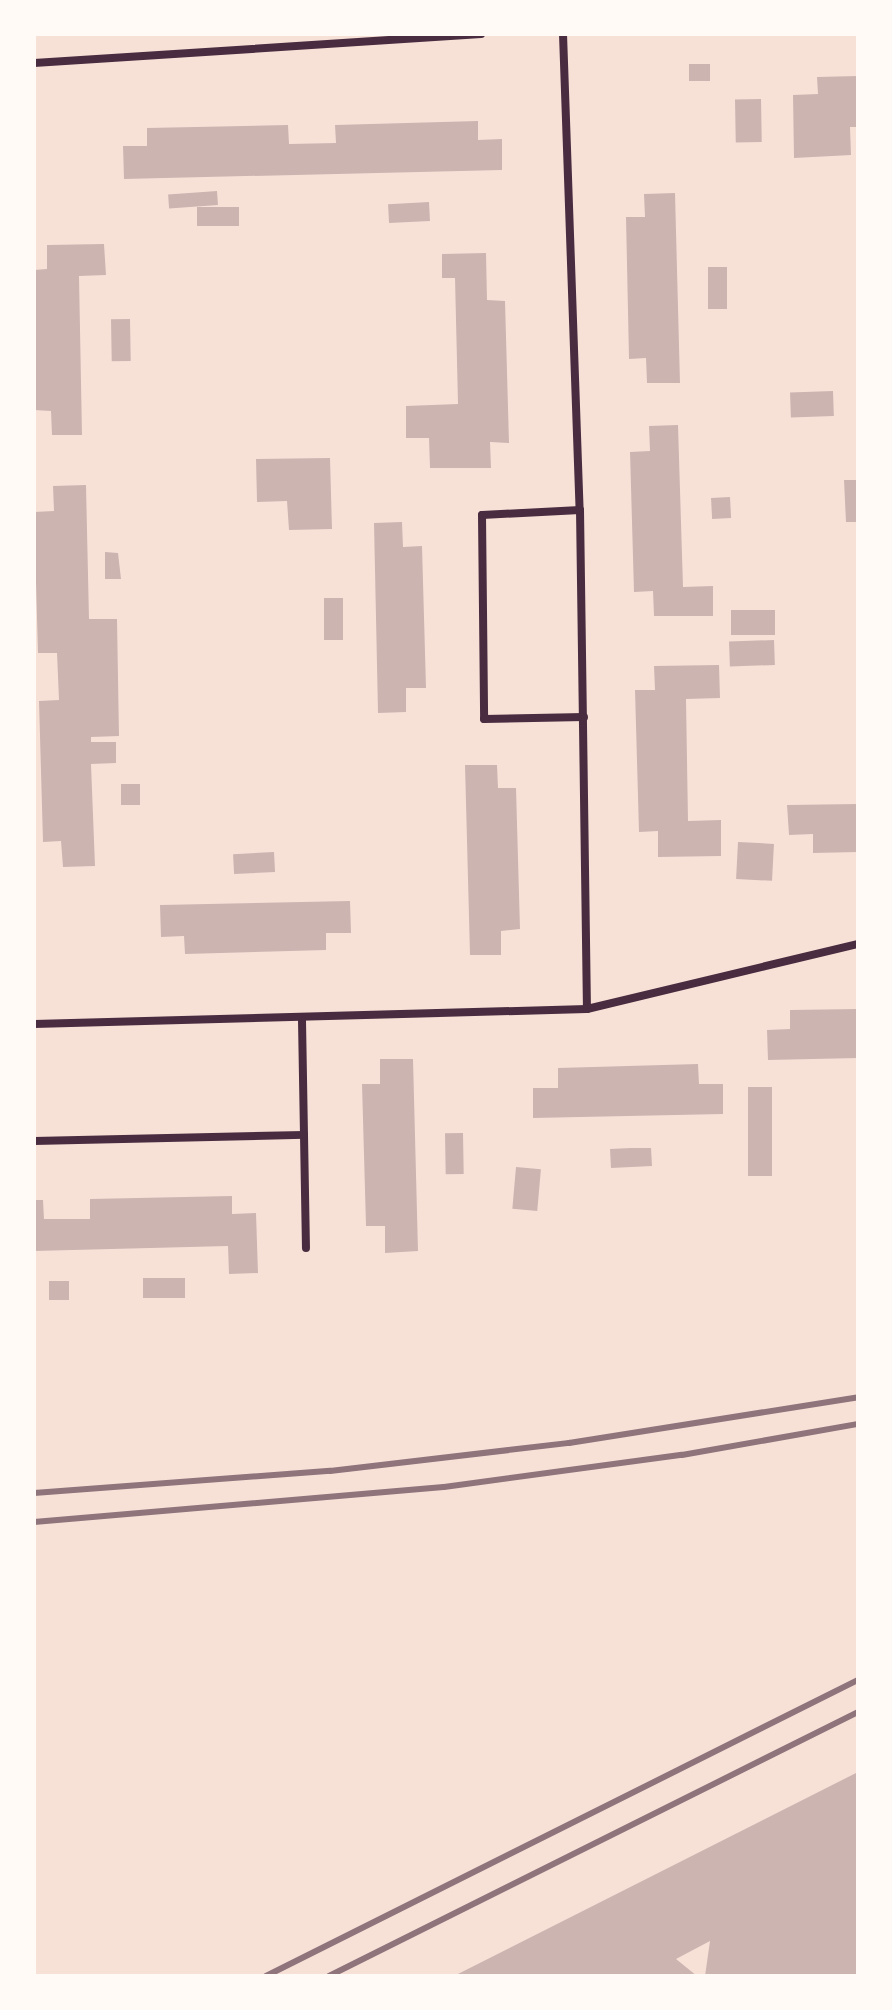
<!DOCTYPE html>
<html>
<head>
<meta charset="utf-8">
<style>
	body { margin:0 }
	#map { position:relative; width:892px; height:2010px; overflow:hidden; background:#f7e1d7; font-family:"Asap Condensed",sans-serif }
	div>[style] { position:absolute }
	.building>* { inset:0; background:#ccb4b1; transform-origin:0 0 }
	.minor>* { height:8px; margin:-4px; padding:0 4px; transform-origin:4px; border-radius:4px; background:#4a2c40 }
	.rail>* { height:6px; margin:-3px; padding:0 3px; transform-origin:3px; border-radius:3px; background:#8f747c }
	span { translate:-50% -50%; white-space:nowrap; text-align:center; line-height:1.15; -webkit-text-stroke:7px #fffaf5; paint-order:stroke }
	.frame { position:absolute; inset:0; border:36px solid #fffaf5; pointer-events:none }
</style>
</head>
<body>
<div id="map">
	<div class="building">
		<div style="left:689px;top:64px;width:21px;height:17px"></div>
		<div style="clip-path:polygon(858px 76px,858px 127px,850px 127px,851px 155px,794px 158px,793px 95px,818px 94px,817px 77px)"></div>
		<div style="left:761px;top:99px;width:43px;height:26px;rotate:89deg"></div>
		<div style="clip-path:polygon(478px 121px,478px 140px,502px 139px,502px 170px,124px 179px,123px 146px,147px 146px,147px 128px,288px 125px,289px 144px,336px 143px,335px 125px)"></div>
		<div style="left:217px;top:191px;width:14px;height:49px;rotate:86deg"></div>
		<div style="clip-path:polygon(675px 193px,680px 383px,647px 383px,646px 358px,629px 359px,626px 217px,645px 217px,644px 194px)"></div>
		<div style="left:429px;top:202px;width:19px;height:41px;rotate:87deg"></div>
		<div style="left:239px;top:207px;width:19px;height:42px;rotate:90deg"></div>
		<div style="clip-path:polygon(104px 244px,106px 275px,79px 276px,82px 435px,52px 435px,51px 411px,34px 410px,34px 270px,47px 269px,47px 245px)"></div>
		<div style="clip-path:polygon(486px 253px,487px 300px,505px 301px,509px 443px,490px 442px,491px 468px,430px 468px,429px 438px,406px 438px,406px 406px,458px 404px,455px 278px,442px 278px,442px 254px)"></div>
		<div style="left:708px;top:267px;width:19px;height:42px"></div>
		<div style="left:130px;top:319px;width:42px;height:19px;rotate:89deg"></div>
		<div style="left:833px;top:391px;width:25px;height:43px;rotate:88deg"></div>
		<div style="clip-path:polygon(678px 425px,683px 587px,713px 586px,713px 616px,654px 616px,653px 591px,634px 592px,630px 452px,650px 451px,649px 426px)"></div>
		<div style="clip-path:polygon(330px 458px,332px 529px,289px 530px,287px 501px,257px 502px,256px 459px)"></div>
		<div style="clip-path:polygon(844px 480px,858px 480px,858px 522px,846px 522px)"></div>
		<div style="clip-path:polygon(86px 485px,89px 619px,117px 619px,119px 736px,91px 737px,91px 742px,116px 742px,116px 763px,91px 764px,95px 866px,63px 867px,61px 841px,43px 842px,39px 701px,59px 700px,57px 653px,38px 653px,34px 512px,54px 511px,53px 486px)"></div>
		<div style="left:730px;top:497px;width:21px;height:19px;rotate:87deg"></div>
		<div style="clip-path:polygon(402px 522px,403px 547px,422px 546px,426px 688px,406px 688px,406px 712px,378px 713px,374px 523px)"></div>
		<div style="clip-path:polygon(105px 552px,118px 553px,121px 579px,105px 579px)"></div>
		<div style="left:324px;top:598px;width:19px;height:42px"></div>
		<div style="left:731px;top:610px;width:44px;height:25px"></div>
		<div style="left:774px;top:640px;width:25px;height:45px;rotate:88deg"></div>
		<div style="clip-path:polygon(719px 665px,720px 698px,686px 699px,688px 821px,721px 820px,721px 856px,658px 857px,658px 831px,639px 832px,635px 690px,655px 690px,654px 666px)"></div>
		<div style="clip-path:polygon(465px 765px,497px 765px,498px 788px,516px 788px,520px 929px,501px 931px,501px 955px,470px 955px)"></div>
		<div style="left:121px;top:784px;width:19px;height:21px"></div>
		<div style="clip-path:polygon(858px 804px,858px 852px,813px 853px,813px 834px,789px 835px,787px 805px)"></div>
		<div style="left:738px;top:842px;width:36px;height:37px;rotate:3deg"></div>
		<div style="left:274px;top:852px;width:20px;height:41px;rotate:87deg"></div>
		<div style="clip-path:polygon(350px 901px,351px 933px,326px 933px,326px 950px,185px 954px,184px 936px,161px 937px,160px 905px)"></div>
		<div style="clip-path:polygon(858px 1009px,858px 1058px,768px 1060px,767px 1030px,790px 1029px,790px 1010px)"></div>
		<div style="clip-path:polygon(380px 1059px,413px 1059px,418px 1251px,385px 1253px,385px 1226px,366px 1226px,362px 1084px,380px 1084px)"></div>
		<div style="clip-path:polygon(698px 1064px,699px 1084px,723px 1084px,723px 1114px,533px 1118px,533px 1088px,558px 1088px,558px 1068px)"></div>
		<div style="left:748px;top:1087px;width:24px;height:89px"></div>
		<div style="left:463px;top:1133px;width:41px;height:18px;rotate:89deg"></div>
		<div style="clip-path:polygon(631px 1148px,651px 1148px,652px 1166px,611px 1168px,610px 1149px)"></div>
		<div style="left:516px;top:1167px;width:25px;height:42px;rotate:5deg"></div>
		<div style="clip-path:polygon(232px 1196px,232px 1214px,256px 1213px,258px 1273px,229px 1274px,228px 1246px,34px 1251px,34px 1200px,43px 1200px,44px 1219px,90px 1219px,90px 1199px)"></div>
		<div style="left:185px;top:1278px;width:20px;height:42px;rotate:90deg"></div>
		<div style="left:69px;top:1281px;width:19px;height:20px;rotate:90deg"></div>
		<div style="clip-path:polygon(858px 1772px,858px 1976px,705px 1976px,710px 1941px,676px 1959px,697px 1976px,454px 1976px)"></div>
	</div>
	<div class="minor">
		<div style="left:563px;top:34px;width:476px;rotate:88deg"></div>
		<div style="left:580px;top:510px;width:499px;rotate:89.2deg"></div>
		<div style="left:34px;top:63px;width:448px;rotate:-3.7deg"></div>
		<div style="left:580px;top:510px;width:98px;rotate:177.1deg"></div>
		<div style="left:482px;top:515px;width:204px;rotate:89.4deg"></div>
		<div style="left:484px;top:719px;width:100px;rotate:-1.1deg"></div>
		<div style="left:34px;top:1024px;width:553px;rotate:-1.55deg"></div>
		<div style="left:587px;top:1009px;width:279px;rotate:-13.5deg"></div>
		<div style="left:304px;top:1135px;width:113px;rotate:89deg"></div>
		<div style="left:34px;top:1141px;width:270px;rotate:-1.3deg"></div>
		<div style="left:304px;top:1135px;width:118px;rotate:-91deg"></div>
	</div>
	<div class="rail">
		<div style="left:34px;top:1493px;width:297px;rotate:-4.3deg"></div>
		<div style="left:330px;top:1471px;width:241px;rotate:-6.7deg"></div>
		<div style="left:569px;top:1443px;width:293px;rotate:-9deg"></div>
		<div style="left:34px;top:1522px;width:411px;rotate:-4.9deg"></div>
		<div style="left:444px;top:1487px;width:240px;rotate:-7.7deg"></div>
		<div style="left:682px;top:1455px;width:179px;rotate:-10deg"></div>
		<div style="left:266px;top:1976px;width:662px;rotate:-26.57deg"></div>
		<div style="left:329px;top:1976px;width:591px;rotate:-26.52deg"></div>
	</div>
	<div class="frame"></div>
</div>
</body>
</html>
